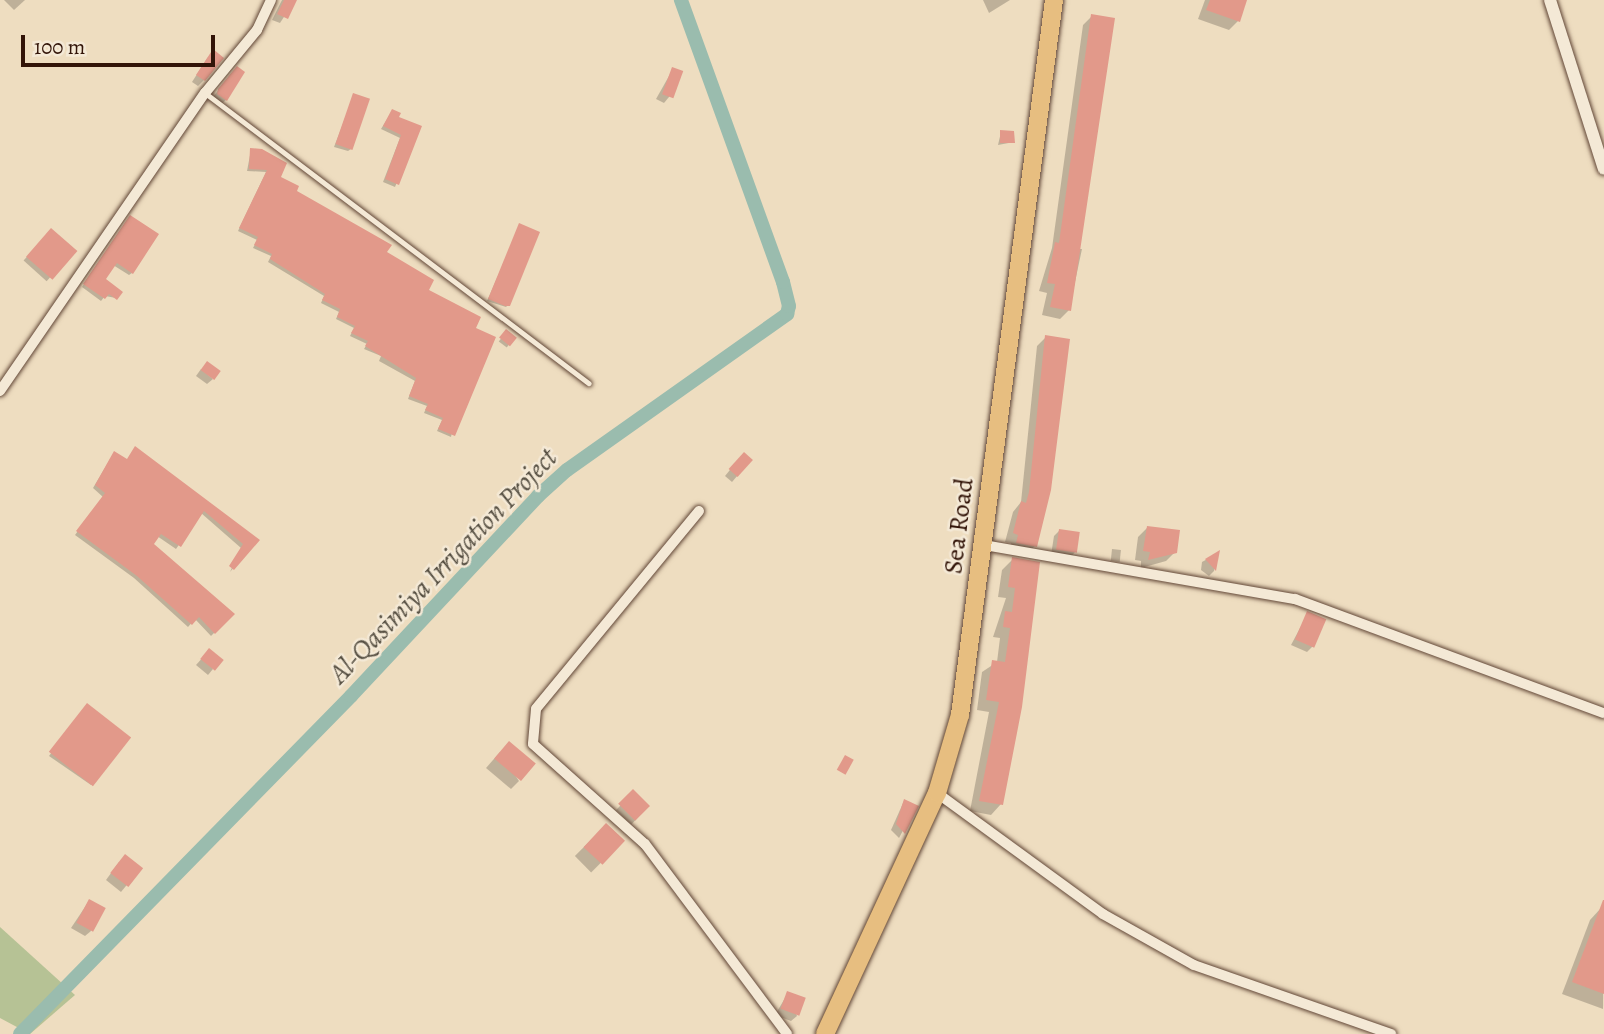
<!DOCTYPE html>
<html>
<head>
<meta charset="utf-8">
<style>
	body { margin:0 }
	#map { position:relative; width:1604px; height:1034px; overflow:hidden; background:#eeddc0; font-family:Alegreya,serif }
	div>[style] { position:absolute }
	.green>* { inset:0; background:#b6c295 }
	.shadow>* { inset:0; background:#0003; transform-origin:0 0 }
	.canal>* { height:14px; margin:-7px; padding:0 7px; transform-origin:7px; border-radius:7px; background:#9abcae }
	.building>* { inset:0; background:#e2998a; transform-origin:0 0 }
	.roads { filter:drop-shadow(0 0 2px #614636) drop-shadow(0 0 2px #614636) }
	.service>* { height:5px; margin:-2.5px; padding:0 2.5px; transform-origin:2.5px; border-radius:2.5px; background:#f4e9d6 }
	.minor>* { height:10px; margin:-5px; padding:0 5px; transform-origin:5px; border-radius:5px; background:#f4e9d6 }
	.tertiary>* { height:12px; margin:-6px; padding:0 6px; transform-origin:6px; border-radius:6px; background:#f4e9d6 }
	.trunk>* { height:18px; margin:-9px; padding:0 9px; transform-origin:9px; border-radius:9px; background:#e7be80 }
	span { translate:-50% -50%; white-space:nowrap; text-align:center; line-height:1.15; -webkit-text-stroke:5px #f4e9d6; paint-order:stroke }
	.street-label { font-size:26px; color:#321408 }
	.water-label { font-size:28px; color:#564f42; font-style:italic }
	.scale { position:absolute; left:21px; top:35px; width:194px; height:32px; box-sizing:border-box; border:4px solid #321408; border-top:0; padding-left:9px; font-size:21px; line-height:24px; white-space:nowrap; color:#321408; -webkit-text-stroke:5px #f4e9d6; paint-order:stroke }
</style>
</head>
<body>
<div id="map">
	<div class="green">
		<div style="clip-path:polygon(0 927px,75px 995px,30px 1034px,0 1018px)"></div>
	</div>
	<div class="shadow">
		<div style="clip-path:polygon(4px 0,25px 0,14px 10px)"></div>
		<div style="clip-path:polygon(282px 0,295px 0,280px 23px,272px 20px)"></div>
		<div style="clip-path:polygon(983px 0,1010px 0,989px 13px)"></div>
		<div style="clip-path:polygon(1205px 0,1245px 0,1238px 21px,1229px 30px,1198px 19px)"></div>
		<div style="clip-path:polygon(1092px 16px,1078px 249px,1082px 249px,1069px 310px,1060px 319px,1042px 315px,1047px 293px,1039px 291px,1052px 248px,1083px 25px)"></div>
		<div style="clip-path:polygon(208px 57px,204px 80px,198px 86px,192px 82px)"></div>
		<div style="clip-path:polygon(673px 69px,669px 97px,664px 103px,656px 99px)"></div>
		<div style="clip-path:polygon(231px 74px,226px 100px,220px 105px,213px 97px)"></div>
		<div style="clip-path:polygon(354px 95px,351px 149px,348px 151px,334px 147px)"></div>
		<div style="clip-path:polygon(392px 111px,396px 118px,420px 127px,395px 187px,383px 182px,400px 138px,381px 129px)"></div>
		<div style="clip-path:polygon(1001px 132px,1014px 142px,998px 145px)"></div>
		<div style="clip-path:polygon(251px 150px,295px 191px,384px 252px,474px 329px,451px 437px,437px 431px,442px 420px,424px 413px,427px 406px,408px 399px,415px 381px,379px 361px,381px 356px,364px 349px,367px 344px,350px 336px,354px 328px,336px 319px,339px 312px,321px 303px,324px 296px,268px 262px,271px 256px,253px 248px,257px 240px,238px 231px,266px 172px,247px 171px)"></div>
		<div style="clip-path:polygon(128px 220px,132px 273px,129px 275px,113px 265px,103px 280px,116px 298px,105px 296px,101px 301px,82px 287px)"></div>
		<div style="clip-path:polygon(520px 225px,508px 305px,506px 307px,487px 301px)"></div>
		<div style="left:51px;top:230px;width:31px;height:41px;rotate:42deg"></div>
		<div style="left:506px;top:332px;width:10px;height:12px;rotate:37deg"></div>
		<div style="clip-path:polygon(1046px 337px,1035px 546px,1026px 554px,1009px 551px,1011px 543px,1005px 542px,1013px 512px,1021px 502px,1037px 346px)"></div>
		<div style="clip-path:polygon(201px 369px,213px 379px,207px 384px,196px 376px)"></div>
		<div style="clip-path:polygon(112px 456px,257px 540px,230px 572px,241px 548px,201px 513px,176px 549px,157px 536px,152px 544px,233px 614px,211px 636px,195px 619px,188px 627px,134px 578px,75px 535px,103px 497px,93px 488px)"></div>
		<div style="clip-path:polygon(738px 460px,751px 460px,732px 482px,725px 476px)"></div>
		<div style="clip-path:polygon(1147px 528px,1175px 552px,1166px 561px,1141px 568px,1141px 561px,1135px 560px,1138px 537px)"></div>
		<div style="clip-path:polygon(1060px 530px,1075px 552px,1070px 558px,1051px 555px,1054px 536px)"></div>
		<div style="left:1112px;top:549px;width:9px;height:12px;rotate:6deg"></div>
		<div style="clip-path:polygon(1218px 553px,1214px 571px,1209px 576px,1201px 570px,1202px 562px)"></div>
		<div style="clip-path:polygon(1013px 559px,1038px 564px,1001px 804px,991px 815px,970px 811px,989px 712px,977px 710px,982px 672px,997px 662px,1000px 638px,993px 637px,1006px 598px,998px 597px,1002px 570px)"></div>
		<div style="clip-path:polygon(1308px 613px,1313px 646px,1307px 652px,1291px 645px)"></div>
		<div style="clip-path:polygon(204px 656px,213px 669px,208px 675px,196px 665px)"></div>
		<div style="clip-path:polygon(85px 708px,93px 783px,91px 785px,49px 756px)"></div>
		<div style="clip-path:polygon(500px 752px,519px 781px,511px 789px,486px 768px)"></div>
		<div style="left:633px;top:792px;width:21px;height:25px;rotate:43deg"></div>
		<div style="clip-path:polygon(904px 801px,916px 806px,899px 838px,891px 830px)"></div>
		<div style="left:606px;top:825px;width:23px;height:44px;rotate:45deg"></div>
		<div style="clip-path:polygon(119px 862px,140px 869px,121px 892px,106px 880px)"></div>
		<div style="clip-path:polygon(89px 901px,91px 931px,85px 936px,71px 928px)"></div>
		<div style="clip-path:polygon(1601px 908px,1604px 910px,1603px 1009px,1562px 994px,1590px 920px)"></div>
		<div style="clip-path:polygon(788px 993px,797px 1016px,791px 1021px,775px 1015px)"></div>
	</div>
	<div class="canal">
		<div style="left:20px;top:1034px;width:473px;rotate:-45.6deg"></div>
		<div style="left:351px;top:696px;width:274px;rotate:-46.9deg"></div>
		<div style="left:538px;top:496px;width:39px;rotate:-42deg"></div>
		<div style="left:567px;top:470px;width:270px;rotate:-35.3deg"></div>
		<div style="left:787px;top:314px;width:8px;rotate:-76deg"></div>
		<div style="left:789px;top:306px;width:25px;rotate:-104deg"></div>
		<div style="left:783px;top:282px;width:300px;rotate:-109.9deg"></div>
	</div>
	<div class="building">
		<div style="clip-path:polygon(284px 0,297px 0,288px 19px,277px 14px)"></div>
		<div style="clip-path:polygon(1210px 0,1247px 0,1240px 22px,1206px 10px)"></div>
		<div style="clip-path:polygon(1091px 14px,1115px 18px,1071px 311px,1050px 307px,1055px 284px,1047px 283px,1055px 242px,1059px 243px)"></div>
		<div style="clip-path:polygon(213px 49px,224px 58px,205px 81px,196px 75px)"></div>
		<div style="clip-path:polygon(237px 66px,245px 72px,227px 101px,217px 94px,218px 89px)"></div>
		<div style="left:672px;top:67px;width:12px;height:29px;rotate:20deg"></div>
		<div style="left:353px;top:93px;width:18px;height:54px;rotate:19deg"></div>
		<div style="clip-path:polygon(392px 109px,401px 113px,399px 117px,422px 126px,399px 185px,385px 179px,401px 135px,383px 126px)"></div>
		<div style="clip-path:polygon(1000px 130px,1014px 131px,1015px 143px,1000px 143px)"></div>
		<div style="clip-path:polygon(250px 148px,262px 149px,287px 163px,281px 177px,299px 186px,297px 191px,392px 245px,387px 252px,434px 280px,429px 290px,481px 317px,476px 328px,496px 337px,455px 436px,438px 429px,443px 418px,425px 410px,428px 404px,409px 396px,416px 378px,365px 346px,368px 341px,351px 333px,355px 326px,337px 317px,340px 309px,322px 300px,325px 294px,270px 259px,272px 254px,254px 245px,258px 237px,239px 228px,267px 170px,249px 169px)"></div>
		<div style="clip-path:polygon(130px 215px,159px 234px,133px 274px,117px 263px,106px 279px,123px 292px,117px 300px,109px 294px,105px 299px,83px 284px)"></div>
		<div style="clip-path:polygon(519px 223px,540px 232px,510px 306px,505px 306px,488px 299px)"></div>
		<div style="left:51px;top:228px;width:35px;height:38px;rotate:41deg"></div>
		<div style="left:506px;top:329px;width:14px;height:11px;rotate:39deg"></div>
		<div style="clip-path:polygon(1045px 335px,1070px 339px,1051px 490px,1037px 547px,1016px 543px,1018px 535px,1013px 533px,1021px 501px,1026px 503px,1029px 492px)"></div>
		<div style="left:207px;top:361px;width:17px;height:11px;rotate:36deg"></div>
		<div style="clip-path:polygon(135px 446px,260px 540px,234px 570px,229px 566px,243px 544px,204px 511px,181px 547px,161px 534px,154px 544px,235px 614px,215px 634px,199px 617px,192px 625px,137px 576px,76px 531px,105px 493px,95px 485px,114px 451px,127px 459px)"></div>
		<div style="left:744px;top:452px;width:12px;height:23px;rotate:42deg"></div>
		<div style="clip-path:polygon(1147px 526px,1180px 530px,1177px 553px,1148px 560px,1150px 552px,1143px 551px)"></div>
		<div style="left:1059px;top:529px;width:21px;height:21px;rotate:8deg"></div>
		<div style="clip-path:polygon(1220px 550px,1216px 571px,1205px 559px)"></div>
		<div style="clip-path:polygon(1012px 557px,1040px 562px,1022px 707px,1003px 805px,979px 801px,999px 702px,986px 700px,992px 660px,1005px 662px,1010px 628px,1003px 627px,1005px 611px,1012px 612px,1015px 588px,1008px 587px)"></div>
		<div style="left:1307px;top:611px;width:21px;height:31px;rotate:23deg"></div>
		<div style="left:209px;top:648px;width:19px;height:14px;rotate:39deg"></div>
		<div style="left:87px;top:703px;width:56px;height:62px;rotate:38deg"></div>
		<div style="left:509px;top:741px;width:35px;height:23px;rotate:40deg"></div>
		<div style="left:845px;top:755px;width:10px;height:17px;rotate:29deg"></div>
		<div style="left:633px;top:789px;width:24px;height:21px;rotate:45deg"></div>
		<div style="clip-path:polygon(904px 799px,919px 806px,905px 834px,896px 824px)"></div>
		<div style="left:606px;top:823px;width:26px;height:33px;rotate:43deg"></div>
		<div style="left:125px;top:854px;width:23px;height:24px;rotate:38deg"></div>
		<div style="left:89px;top:899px;width:19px;height:27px;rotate:28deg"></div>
		<div style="clip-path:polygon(1603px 900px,1604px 900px,1604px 994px,1572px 982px)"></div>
		<div style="left:787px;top:991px;width:20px;height:19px;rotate:20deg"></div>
	</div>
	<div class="roads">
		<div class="service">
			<div style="left:205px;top:93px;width:481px;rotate:37.1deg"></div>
		</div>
		<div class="minor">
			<div style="left:0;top:391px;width:362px;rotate:-55.5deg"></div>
			<div style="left:205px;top:93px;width:82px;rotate:-50.5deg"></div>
			<div style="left:257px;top:30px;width:33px;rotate:-65deg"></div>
			<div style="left:699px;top:511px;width:256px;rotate:129.5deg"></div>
			<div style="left:536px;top:709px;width:35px;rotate:95deg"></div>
			<div style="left:533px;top:744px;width:150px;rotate:41.8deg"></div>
			<div style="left:645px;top:844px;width:237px;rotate:53.2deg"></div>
			<div style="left:984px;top:545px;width:316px;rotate:9.9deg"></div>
			<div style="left:1295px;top:599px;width:329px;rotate:20.3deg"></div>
			<div style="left:937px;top:793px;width:205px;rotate:36.1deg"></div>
			<div style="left:1103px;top:914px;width:104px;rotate:29.3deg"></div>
			<div style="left:1194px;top:965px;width:209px;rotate:19.3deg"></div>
		</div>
		<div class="tertiary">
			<div style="left:1550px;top:0;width:177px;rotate:72.3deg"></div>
		</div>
		<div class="trunk">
			<div style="left:825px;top:1034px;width:266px;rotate:-65.1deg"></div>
			<div style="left:937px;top:793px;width:81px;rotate:-73.6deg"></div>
			<div style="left:960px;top:715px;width:721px;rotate:-82.51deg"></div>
		</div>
	</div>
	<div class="street-label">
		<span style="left:959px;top:526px;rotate:-83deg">Sea Road</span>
	</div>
	<div class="water-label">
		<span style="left:443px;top:566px;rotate:-46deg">Al-Qasimiya Irrigation Project</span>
	</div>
	<div class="scale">100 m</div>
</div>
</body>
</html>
